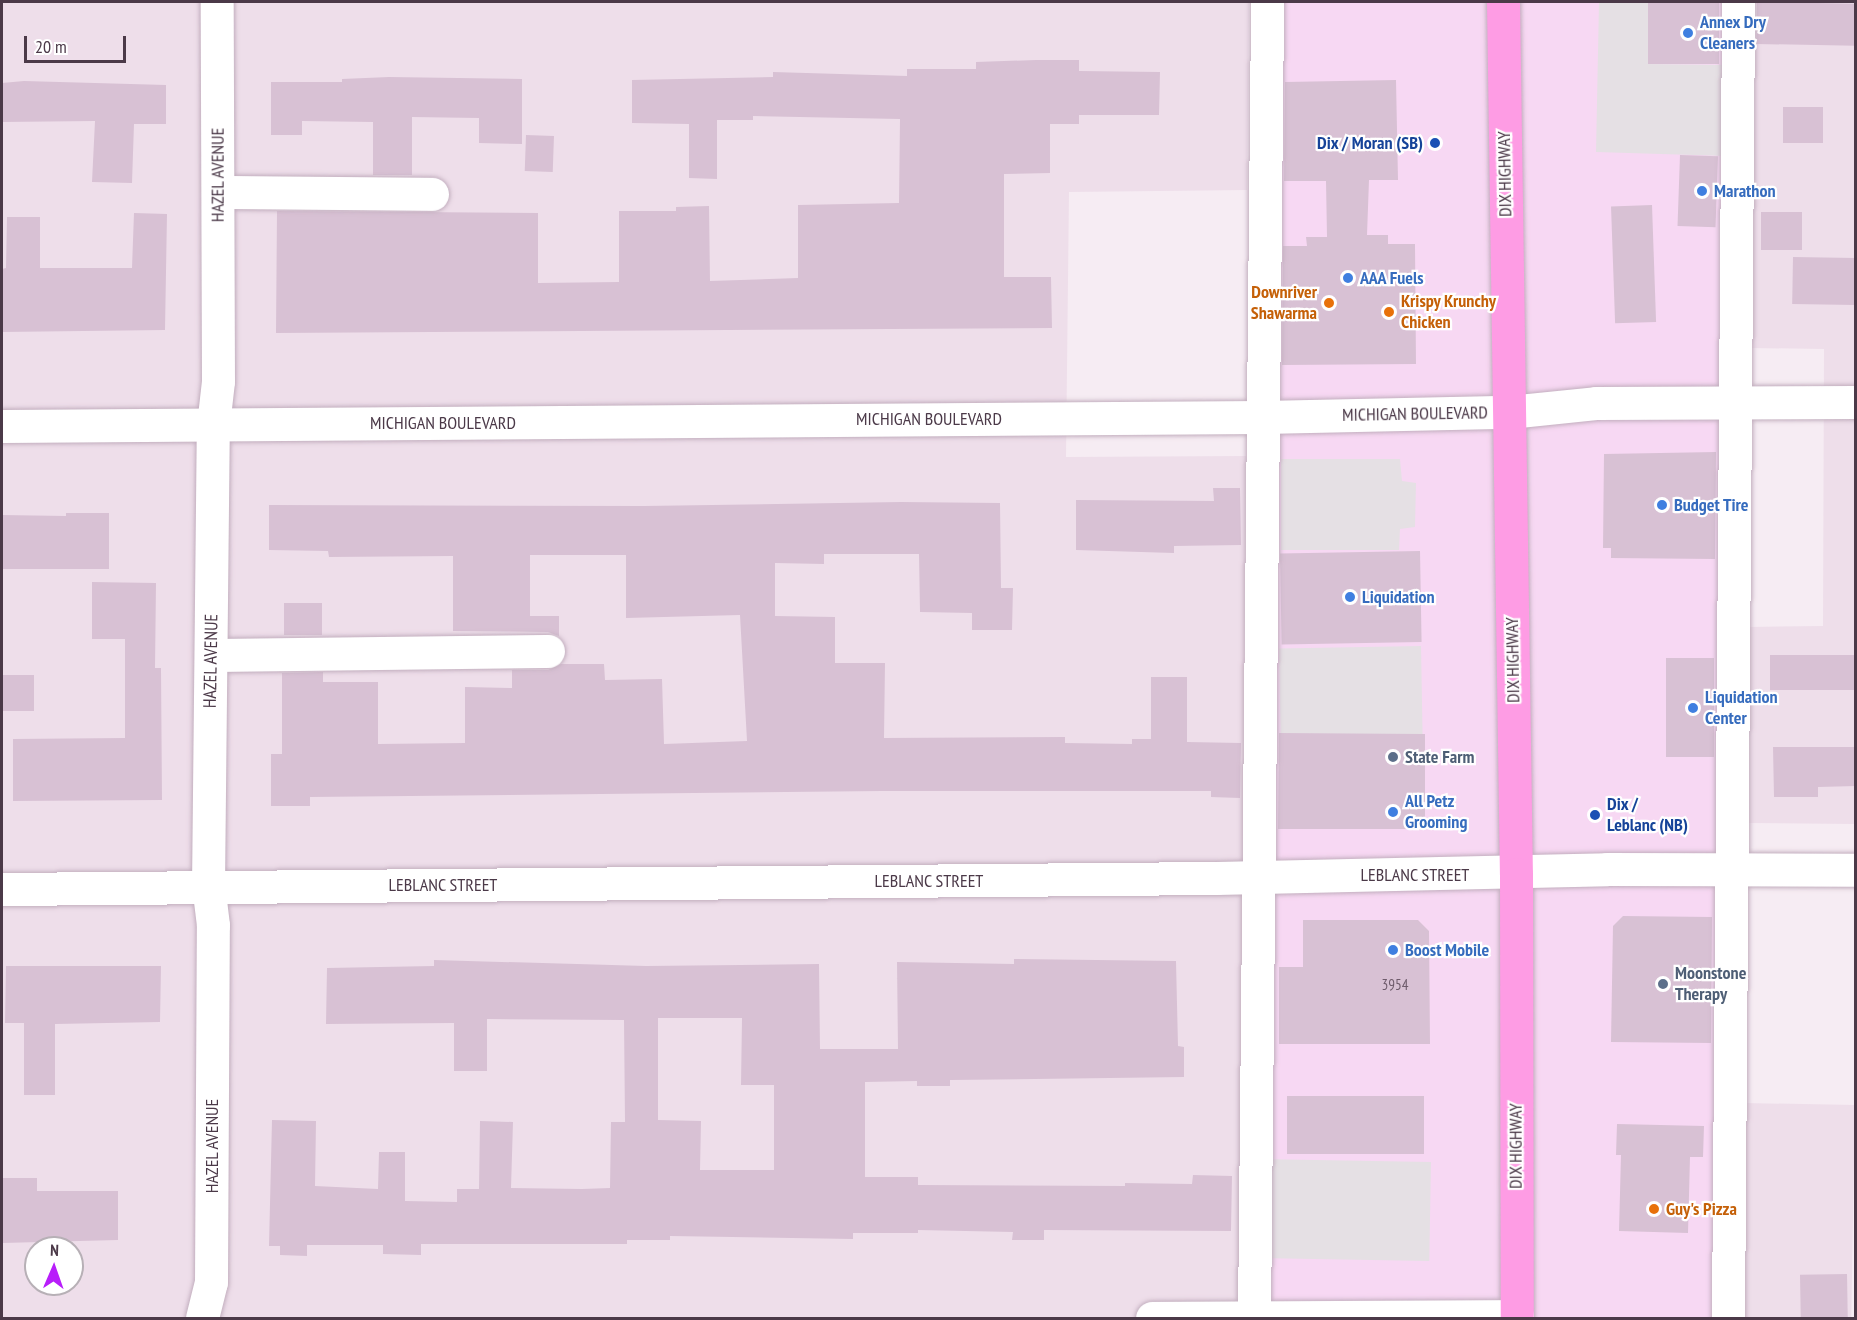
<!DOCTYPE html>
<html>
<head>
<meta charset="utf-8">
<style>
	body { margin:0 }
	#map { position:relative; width:1857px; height:1320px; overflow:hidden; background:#f6ecf3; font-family:"PT Sans Narrow",sans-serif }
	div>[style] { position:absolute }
	.residential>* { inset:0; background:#eedeea; transform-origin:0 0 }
	.commercial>* { inset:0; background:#f7d8f3; transform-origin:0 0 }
	.parking>* { inset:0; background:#e5e0e4; transform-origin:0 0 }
	.building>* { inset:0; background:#d8c1d4; transform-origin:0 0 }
	.roads { filter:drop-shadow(0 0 2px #c2aebe) drop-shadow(0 0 2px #c2aebe) }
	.minor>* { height:33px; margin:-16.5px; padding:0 16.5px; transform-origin:16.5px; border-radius:16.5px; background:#fff }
	.major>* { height:33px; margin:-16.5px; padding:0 16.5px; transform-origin:16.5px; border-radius:16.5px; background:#fe9ce4 }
	.dots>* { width:16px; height:16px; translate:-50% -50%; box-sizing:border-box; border:3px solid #fff; border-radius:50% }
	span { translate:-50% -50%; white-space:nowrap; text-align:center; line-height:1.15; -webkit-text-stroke:4.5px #fff; paint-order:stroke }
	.number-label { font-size:15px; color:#6e5b6b }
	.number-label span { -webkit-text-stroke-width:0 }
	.shop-label { font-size:18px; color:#366cbe; font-weight:700 }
	.left { translate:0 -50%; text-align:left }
	.transit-label { font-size:18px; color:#164399; font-weight:700 }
	.right { translate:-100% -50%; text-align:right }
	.street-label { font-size:18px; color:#4b3948 }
	.food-label { font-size:18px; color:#c56008; font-weight:700 }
	.service-label { font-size:18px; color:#4e5e75; font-weight:700 }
	.frame { position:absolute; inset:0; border:3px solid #4b3948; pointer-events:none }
	.north { position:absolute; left:24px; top:1236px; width:60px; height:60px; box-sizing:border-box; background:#fff; border:2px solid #b7b0b6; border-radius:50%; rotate:2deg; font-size:16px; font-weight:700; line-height:24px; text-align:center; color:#4b3948 }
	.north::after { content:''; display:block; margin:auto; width:21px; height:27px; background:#b81efa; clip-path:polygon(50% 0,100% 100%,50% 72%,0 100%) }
	.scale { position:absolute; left:24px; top:36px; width:102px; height:27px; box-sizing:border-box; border:3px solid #4b3948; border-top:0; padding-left:8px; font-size:18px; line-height:21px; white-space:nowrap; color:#4b3948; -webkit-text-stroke:4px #fff; paint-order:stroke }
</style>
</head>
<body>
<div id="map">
	<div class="residential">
		<div style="clip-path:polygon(evenodd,2px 2px,1249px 2px,1247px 190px,1069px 192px,1066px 457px,1246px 456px,1239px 1318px,2px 1318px,2px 2px,36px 1248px,72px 1248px,72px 1284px,36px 1284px,36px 1248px)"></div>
		<div style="clip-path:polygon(1756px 2px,1855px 2px,1855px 824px,1749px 823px,1750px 627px,1823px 626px,1824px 349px,1751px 348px)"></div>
		<div style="left:1743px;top:1103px;width:112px;height:215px;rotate:1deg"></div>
	</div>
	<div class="commercial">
		<div style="left:1267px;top:2px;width:471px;height:1316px"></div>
	</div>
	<div class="parking">
		<div style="clip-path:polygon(1599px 2px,1648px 2px,1648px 64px,1729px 65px,1726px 156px,1596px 152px)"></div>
		<div style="clip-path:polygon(1281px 459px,1400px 459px,1402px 481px,1416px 483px,1415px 527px,1400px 529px,1399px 550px,1281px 550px)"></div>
		<div style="left:1421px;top:646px;width:88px;height:142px;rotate:89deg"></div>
		<div style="left:1431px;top:1162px;width:99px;height:159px;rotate:91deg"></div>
	</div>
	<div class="building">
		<div style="left:1648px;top:2px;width:71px;height:62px"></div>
		<div style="left:1757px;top:2px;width:99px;height:42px;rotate:1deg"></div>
		<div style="clip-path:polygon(1036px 60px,1079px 60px,1079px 71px,1160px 72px,1159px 115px,1079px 115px,1079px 124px,1050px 124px,1050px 173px,1004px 174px,1004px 277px,1051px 277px,1052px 328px,276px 333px,277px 211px,538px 213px,538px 283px,619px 282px,619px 211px,676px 211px,676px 207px,709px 206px,710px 281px,798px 278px,798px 205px,899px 203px,900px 119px,753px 116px,753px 120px,717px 120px,717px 179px,689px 178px,689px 124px,632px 123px,632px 80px,773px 77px,773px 72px,907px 76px,907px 69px,976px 69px,976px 62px)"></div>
		<div style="clip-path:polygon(389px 77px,522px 79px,522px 144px,479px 143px,479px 118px,412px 117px,412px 175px,373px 175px,373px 122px,302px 121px,302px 135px,271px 135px,271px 82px,342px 82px,342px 79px)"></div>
		<div style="clip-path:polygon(1396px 80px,1398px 180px,1369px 180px,1367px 235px,1388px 235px,1388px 244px,1415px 244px,1416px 364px,1282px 365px,1283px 246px,1307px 246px,1306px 237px,1327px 237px,1326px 181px,1284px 181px,1285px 82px)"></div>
		<div style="clip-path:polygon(24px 81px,166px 85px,166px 124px,134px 124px,132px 183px,92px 182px,95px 121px,2px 122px,2px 83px)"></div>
		<div style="left:1823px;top:107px;width:36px;height:40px;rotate:90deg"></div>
		<div style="left:526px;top:135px;width:28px;height:36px;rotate:2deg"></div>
		<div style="left:1680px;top:155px;width:38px;height:71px;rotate:2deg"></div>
		<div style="left:1652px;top:205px;width:117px;height:41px;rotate:88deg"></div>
		<div style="left:1761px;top:212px;width:41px;height:38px"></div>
		<div style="clip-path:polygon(134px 213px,167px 214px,165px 330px,2px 332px,2px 269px,6px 268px,7px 217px,40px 217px,40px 268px,132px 268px)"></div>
		<div style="left:1793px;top:257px;width:63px;height:47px;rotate:1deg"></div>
		<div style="clip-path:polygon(1716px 452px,1715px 559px,1611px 558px,1611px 548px,1603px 548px,1604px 454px)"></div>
		<div style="clip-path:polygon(1213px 488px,1240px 488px,1241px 545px,1174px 546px,1174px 553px,1076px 550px,1076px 500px,1214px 501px)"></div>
		<div style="clip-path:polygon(901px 502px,1000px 503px,1001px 588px,1013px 588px,1012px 630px,972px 630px,972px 613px,920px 612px,919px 554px,824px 554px,824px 564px,775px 563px,775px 616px,835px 617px,835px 663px,885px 663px,884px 738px,1065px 737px,1065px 743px,1132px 744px,1132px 739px,1151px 739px,1151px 677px,1187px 677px,1187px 742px,1241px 743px,1240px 798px,1211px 797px,1211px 791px,882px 791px,310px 797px,310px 806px,271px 806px,271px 754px,282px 754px,282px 673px,323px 672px,323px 682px,378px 682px,378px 744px,465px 743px,465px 687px,512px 688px,512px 670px,548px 670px,561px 664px,604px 664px,605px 680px,662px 679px,664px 744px,747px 741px,740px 615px,626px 618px,626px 555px,530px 555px,530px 616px,559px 616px,559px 636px,548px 632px,453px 631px,453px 556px,329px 557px,328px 551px,269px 550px,269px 505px,644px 506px)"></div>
		<div style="clip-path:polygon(66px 513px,109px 513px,109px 569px,2px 569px,2px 515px,66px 516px)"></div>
		<div style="left:1420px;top:551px;width:91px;height:140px;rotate:89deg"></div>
		<div style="clip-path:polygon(92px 582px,156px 583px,155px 668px,161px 668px,162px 800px,13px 801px,13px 739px,125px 738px,125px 639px,92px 639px)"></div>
		<div style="left:322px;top:603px;width:32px;height:38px;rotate:90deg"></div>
		<div style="left:1770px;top:655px;width:86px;height:35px"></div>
		<div style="left:1714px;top:658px;width:99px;height:48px;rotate:90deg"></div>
		<div style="left:2px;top:675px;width:32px;height:36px"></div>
		<div style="clip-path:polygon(1279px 733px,1425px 734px,1425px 816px,1412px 829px,1278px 829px)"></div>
		<div style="clip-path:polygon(1773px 747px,1856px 747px,1856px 786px,1818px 787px,1818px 797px,1774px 797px)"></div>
		<div style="clip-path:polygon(1623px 916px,1712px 917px,1711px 1043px,1611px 1042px,1613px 926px)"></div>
		<div style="clip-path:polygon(1303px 920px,1418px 920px,1429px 931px,1430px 1044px,1279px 1044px,1279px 967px,1303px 967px)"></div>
		<div style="clip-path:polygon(evenodd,1014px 959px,1176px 961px,1178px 1046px,1184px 1047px,1184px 1077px,950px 1080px,950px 1086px,917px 1086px,917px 1081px,865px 1082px,865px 1177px,918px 1177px,918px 1185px,1125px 1186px,1125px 1183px,1192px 1184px,1193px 1175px,1232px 1176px,1231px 1231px,1044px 1230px,1044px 1240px,1012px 1240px,1013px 1232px,918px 1230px,918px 1233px,853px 1233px,853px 1239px,670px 1236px,670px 1240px,627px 1240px,627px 1244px,421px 1244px,421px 1255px,383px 1254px,383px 1245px,307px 1245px,307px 1256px,280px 1255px,280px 1246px,269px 1246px,272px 1120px,316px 1121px,315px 1186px,378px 1189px,379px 1152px,405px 1152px,405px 1201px,457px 1202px,457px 1189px,479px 1189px,480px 1121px,513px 1122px,511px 1188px,582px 1189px,610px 1188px,611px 1122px,625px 1122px,624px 1020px,487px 1019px,487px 1071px,454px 1071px,454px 1023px,326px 1024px,327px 968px,434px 966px,434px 960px,646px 966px,819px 964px,820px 1049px,898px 1049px,897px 962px,1014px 964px,1014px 959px,658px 1018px,742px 1018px,741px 1085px,774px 1085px,774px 1170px,700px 1170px,701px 1121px,658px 1120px,658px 1018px)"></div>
		<div style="clip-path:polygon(6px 966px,161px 966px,160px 1022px,55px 1024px,55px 1095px,24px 1095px,24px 1023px,5px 1023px)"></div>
		<div style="left:1424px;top:1096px;width:58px;height:137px;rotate:90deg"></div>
		<div style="clip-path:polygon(1617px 1124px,1704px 1126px,1703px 1157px,1690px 1157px,1688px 1233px,1619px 1231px,1621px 1155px,1616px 1155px)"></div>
		<div style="clip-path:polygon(2px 1178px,37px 1178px,37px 1191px,118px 1191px,118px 1240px,2px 1243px)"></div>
		<div style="left:1847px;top:1274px;width:44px;height:47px;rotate:89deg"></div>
	</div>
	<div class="roads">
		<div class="minor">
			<div style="left:218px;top:192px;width:214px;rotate:0.5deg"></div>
			<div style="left:2px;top:426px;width:1261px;rotate:-0.41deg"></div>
			<div style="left:1263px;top:417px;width:246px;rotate:-1.2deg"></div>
			<div style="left:1509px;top:412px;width:87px;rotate:-5.9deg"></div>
			<div style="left:1596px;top:403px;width:260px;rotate:-0.2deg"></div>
			<div style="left:211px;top:655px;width:337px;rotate:-0.7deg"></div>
			<div style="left:2px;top:889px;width:1214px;rotate:-0.52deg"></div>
			<div style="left:1216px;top:878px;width:391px;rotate:-1.3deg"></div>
			<div style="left:1607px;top:869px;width:249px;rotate:0.2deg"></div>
			<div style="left:202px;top:1318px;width:37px;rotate:-76deg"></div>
			<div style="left:211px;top:1282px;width:357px;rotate:-89.7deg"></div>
			<div style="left:213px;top:925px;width:38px;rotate:-97deg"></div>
			<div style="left:208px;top:887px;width:462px;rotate:-89.4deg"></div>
			<div style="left:213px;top:425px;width:44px;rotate:-83.5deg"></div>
			<div style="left:218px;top:381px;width:379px;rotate:-90.2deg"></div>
			<div style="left:1152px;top:1318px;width:365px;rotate:-0.3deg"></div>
			<div style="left:1254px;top:1318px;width:1316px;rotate:-89.43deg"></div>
			<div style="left:1728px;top:1318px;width:1316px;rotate:-89.56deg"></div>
		</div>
		<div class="major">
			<div style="left:1503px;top:2px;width:872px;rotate:89.15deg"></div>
			<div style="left:1516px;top:874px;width:444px;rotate:89.9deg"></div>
		</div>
	</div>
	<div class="dots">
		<div style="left:1688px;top:33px;background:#3f7fe0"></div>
		<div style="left:1435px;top:143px;background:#1a4fb4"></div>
		<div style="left:1702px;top:191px;background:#3f7fe0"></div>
		<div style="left:1348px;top:278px;background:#3f7fe0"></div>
		<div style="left:1329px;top:303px;background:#e8710a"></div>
		<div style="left:1389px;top:312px;background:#e8710a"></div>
		<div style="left:1662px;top:505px;background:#3f7fe0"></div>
		<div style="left:1350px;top:597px;background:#3f7fe0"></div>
		<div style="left:1693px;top:708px;background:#3f7fe0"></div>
		<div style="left:1393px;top:757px;background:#5c6f8a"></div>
		<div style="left:1393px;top:812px;background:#3f7fe0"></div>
		<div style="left:1595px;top:815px;background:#1a4fb4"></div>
		<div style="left:1393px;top:950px;background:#3f7fe0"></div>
		<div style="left:1663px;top:984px;background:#5c6f8a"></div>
		<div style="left:1654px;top:1209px;background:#e8710a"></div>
	</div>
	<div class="number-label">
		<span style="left:1395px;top:985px">3954</span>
	</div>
	<div class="shop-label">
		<span class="left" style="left:1700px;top:33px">Annex Dry<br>Cleaners</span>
		<span class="left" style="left:1714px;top:191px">Marathon</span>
		<span class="left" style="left:1360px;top:278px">AAA Fuels</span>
		<span class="left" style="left:1674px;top:505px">Budget Tire</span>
		<span class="left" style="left:1362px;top:597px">Liquidation</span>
		<span class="left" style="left:1705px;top:708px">Liquidation<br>Center</span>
		<span class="left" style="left:1405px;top:812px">All Petz<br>Grooming</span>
		<span class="left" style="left:1405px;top:950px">Boost Mobile</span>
	</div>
	<div class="transit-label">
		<span class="right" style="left:1423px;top:143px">Dix / Moran (SB)</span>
		<span class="left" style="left:1607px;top:815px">Dix /<br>Leblanc (NB)</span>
	</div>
	<div class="street-label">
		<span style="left:1505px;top:174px;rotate:-91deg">DIX HIGHWAY</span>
		<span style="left:218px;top:175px;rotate:-90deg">HAZEL AVENUE</span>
		<span style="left:1415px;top:414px;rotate:-1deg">MICHIGAN BOULEVARD</span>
		<span style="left:929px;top:419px">MICHIGAN BOULEVARD</span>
		<span style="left:443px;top:423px">MICHIGAN BOULEVARD</span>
		<span style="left:1513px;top:660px;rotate:-91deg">DIX HIGHWAY</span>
		<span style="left:211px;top:661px;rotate:-89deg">HAZEL AVENUE</span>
		<span style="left:1415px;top:875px">LEBLANC STREET</span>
		<span style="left:929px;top:881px">LEBLANC STREET</span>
		<span style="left:443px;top:885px">LEBLANC STREET</span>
		<span style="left:212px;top:1146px;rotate:-90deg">HAZEL AVENUE</span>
		<span style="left:1516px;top:1146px;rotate:-90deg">DIX HIGHWAY</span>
	</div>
	<div class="food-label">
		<span class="right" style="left:1317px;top:303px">Downriver<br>Shawarma</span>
		<span class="left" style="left:1401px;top:312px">Krispy Krunchy<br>Chicken</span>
		<span class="left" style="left:1666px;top:1209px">Guy's Pizza</span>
	</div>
	<div class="service-label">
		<span class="left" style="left:1405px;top:757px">State Farm</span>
		<span class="left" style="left:1675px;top:984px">Moonstone<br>Therapy</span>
	</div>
	<div class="frame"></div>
	<div class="north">N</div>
	<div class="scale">20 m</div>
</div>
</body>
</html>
